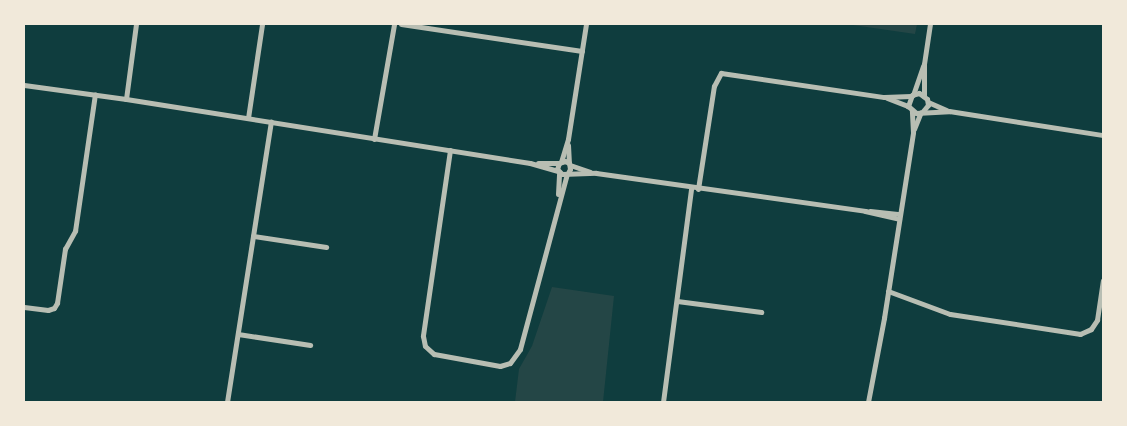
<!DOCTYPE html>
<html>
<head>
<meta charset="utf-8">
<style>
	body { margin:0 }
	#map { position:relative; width:1127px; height:426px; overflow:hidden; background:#0f3d3e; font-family:Rubik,sans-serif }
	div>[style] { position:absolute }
	.green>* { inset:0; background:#244646 }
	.minor>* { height:5px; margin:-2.5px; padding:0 2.5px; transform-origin:2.5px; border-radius:2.5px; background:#b8beb3 }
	span { translate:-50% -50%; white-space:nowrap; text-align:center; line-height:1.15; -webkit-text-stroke:5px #f1e9da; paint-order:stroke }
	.frame { position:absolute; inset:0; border:25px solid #f1e9da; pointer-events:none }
</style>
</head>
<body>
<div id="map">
	<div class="green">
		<div style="clip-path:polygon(846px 24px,917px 24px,915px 34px)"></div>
		<div style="clip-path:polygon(552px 287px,614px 296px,603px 402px,515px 402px,519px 369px,532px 346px)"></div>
	</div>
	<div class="minor">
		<div style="left:401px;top:24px;width:183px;rotate:8.5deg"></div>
		<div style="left:24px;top:85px;width:103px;rotate:7.8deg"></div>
		<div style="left:126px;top:99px;width:409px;rotate:9deg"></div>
		<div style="left:530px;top:163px;width:29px;rotate:16deg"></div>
		<div style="left:913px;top:95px;width:31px;rotate:-71deg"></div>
		<div style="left:924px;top:96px;width:32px;rotate:-90deg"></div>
		<div style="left:924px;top:64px;width:40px;rotate:-81.5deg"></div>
		<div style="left:887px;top:98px;width:22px;rotate:21deg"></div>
		<div style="left:126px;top:99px;width:76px;rotate:-82.4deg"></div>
		<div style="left:928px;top:102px;width:20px;rotate:24deg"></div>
		<div style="left:923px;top:111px;width:8px;rotate:-50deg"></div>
		<div style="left:928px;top:105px;width:6px;rotate:-99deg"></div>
		<div style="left:927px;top:99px;width:10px;rotate:-143deg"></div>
		<div style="left:919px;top:93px;width:7px;rotate:164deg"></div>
		<div style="left:912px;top:95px;width:12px;rotate:110deg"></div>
		<div style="left:908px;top:106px;width:11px;rotate:41deg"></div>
		<div style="left:916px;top:113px;width:33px;rotate:-3deg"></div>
		<div style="left:949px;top:111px;width:156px;rotate:8.9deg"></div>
		<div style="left:248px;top:118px;width:95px;rotate:-81.5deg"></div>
		<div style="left:914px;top:129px;width:18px;rotate:-68deg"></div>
		<div style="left:374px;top:139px;width:117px;rotate:-80.1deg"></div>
		<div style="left:568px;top:145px;width:18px;rotate:87deg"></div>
		<div style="left:450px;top:150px;width:188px;rotate:98.3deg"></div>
		<div style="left:423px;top:336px;width:10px;rotate:79deg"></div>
		<div style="left:425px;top:346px;width:12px;rotate:42deg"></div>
		<div style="left:434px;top:354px;width:67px;rotate:10.3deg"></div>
		<div style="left:500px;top:366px;width:10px;rotate:-17deg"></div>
		<div style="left:510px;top:363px;width:17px;rotate:-54deg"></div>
		<div style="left:520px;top:349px;width:181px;rotate:-75deg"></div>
		<div style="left:561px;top:162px;width:24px;rotate:-73deg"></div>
		<div style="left:568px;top:139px;width:116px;rotate:-81.1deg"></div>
		<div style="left:538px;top:163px;width:21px"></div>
		<div style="left:570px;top:165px;width:21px;rotate:19deg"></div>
		<div style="left:568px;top:173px;width:4px;rotate:-63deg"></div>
		<div style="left:570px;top:169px;width:6px;rotate:-99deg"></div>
		<div style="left:569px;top:163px;width:4px;rotate:-153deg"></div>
		<div style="left:565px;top:161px;width:6px;rotate:162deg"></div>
		<div style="left:559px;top:163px;width:6px;rotate:108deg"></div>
		<div style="left:557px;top:169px;width:7px;rotate:45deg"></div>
		<div style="left:562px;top:174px;width:34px;rotate:-2deg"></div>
		<div style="left:596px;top:173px;width:272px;rotate:8deg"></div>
		<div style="left:865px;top:211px;width:35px;rotate:13deg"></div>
		<div style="left:698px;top:189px;width:104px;rotate:-81.2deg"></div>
		<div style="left:714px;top:86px;width:15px;rotate:-62deg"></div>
		<div style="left:721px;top:73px;width:165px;rotate:8.4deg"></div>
		<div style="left:884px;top:97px;width:27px;rotate:-2deg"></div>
		<div style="left:558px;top:194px;width:22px;rotate:-87deg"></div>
		<div style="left:870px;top:211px;width:30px;rotate:6deg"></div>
		<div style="left:253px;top:236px;width:74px;rotate:8.6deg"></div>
		<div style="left:888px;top:291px;width:66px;rotate:20.4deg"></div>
		<div style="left:950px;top:314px;width:132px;rotate:8.7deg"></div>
		<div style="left:1080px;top:334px;width:12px;rotate:-24deg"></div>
		<div style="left:1091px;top:329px;width:11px;rotate:-56deg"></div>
		<div style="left:1097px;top:320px;width:40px;rotate:-81.5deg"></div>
		<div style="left:677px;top:301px;width:85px;rotate:7.5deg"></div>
		<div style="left:24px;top:307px;width:24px;rotate:7deg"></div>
		<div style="left:48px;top:310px;width:6px;rotate:-18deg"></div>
		<div style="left:54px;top:308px;width:6px;rotate:-59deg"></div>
		<div style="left:57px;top:303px;width:55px;rotate:-81.6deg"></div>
		<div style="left:65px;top:249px;width:21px;rotate:-61deg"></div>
		<div style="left:75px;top:231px;width:138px;rotate:-81.7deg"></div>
		<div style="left:238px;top:334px;width:73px;rotate:8.7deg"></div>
		<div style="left:227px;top:402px;width:284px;rotate:-81.1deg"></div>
		<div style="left:663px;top:402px;width:216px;rotate:-82.5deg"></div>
		<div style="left:868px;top:402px;width:86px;rotate:-79.2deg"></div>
		<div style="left:884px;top:318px;width:188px;rotate:-81.1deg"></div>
		<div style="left:913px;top:132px;width:22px;rotate:-93deg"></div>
	</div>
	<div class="frame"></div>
</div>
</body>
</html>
